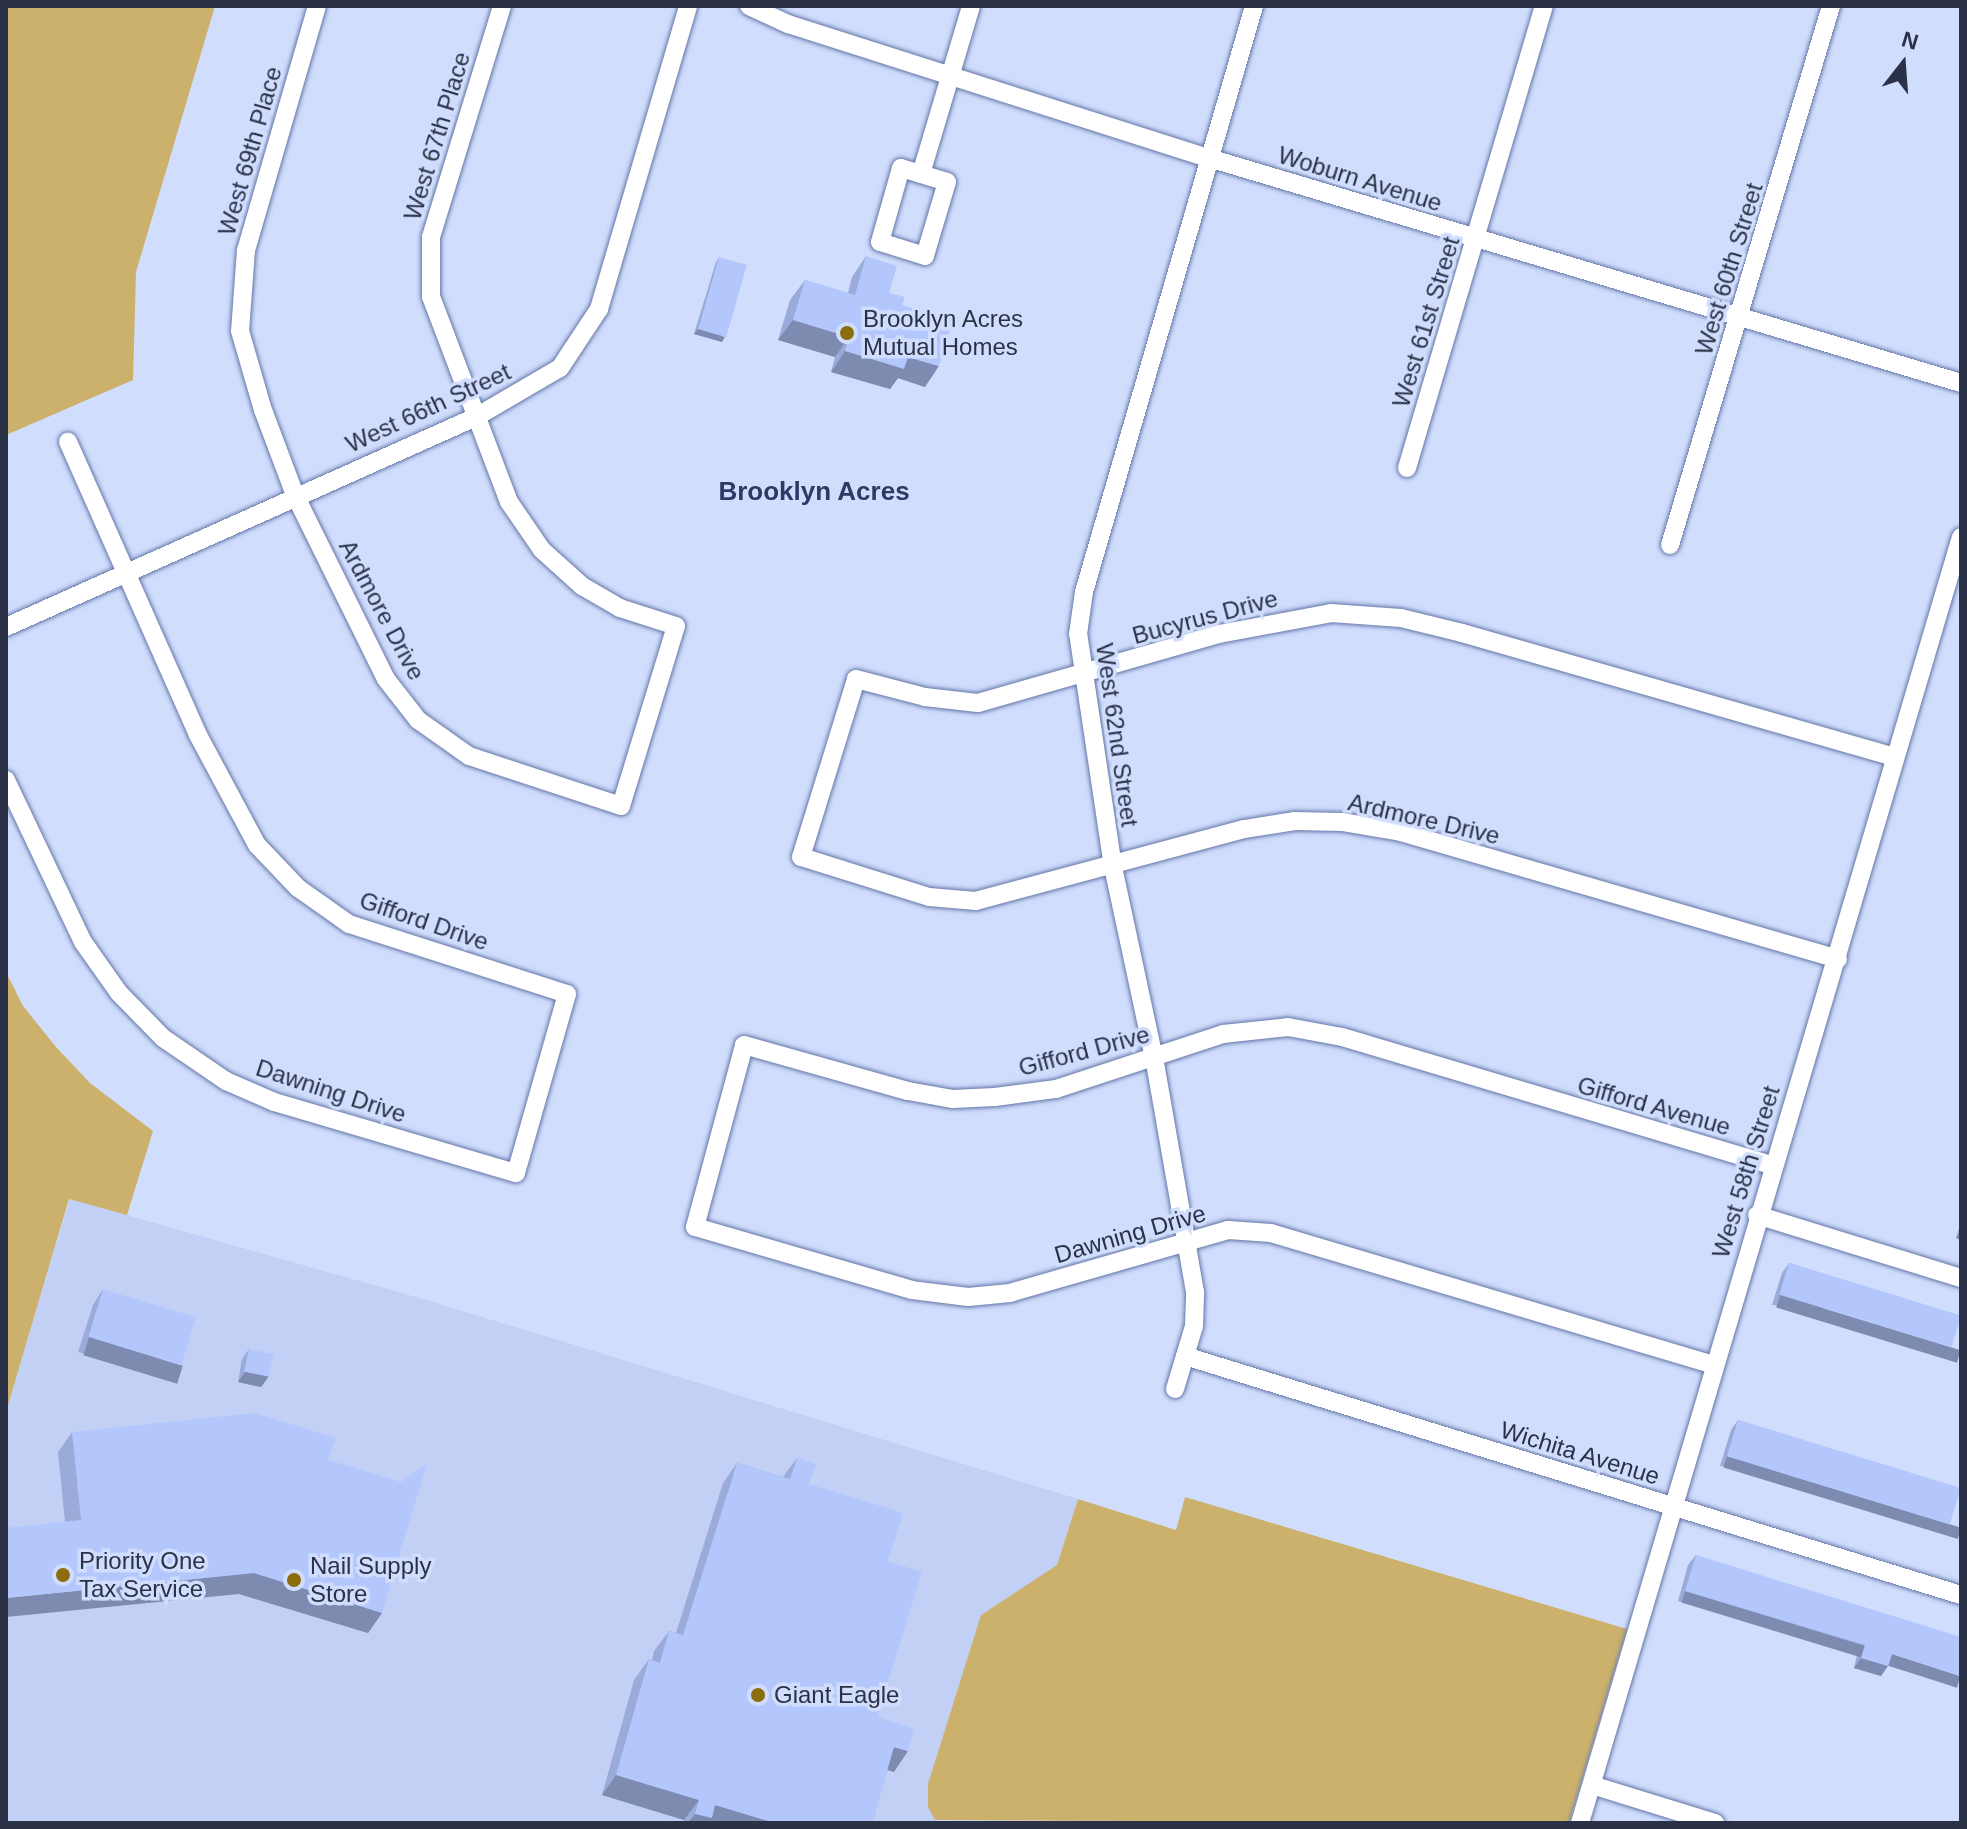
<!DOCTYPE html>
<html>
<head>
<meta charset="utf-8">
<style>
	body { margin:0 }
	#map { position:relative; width:1967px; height:1829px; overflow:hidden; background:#d0ddfd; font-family:Helvetica,sans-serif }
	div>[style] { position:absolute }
	.built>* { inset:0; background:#c2d0f5 }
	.green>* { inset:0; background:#ccb16d }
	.roads { filter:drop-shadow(0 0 2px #6476a7) drop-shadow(0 0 2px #6476a7) }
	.minor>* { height:18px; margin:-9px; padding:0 9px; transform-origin:9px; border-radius:9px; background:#fff }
	.wall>* { inset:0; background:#9aabda }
	.shaded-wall>* { inset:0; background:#7d8bb1; transform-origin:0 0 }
	.building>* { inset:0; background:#b3c7fd; transform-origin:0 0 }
	.dots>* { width:22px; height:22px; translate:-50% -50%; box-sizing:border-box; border:4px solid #d0ddfd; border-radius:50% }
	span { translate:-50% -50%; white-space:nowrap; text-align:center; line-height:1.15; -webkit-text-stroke:7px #d0ddfd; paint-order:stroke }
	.street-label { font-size:24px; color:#2b3248 }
	.poi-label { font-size:24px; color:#2b3248 }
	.left { translate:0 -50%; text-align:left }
	.neighbourhood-label { font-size:26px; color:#2c3a66; font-weight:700 }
	.frame { position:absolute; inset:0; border:8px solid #2b3248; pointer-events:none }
	.north { position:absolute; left:1863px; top:24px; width:80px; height:80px; -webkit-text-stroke:6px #d0ddfd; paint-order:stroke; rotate:17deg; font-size:22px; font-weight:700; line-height:32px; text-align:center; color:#2b3248 }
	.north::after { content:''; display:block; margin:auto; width:28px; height:36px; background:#2b3248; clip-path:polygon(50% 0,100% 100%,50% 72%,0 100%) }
</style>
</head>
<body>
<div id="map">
	<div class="built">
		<div style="clip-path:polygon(70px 1199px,430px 1301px,1078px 1499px,1057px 1565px,981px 1615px,935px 1820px,939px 1823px,6px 1823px,6px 1412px)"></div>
	</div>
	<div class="green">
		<div style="clip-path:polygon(6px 6px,215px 6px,136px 272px,133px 380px,6px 435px)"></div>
		<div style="clip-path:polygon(6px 972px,23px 1006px,56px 1047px,90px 1083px,153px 1131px,127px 1215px,69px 1199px,6px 1412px)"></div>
		<div style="clip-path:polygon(1185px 1497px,1627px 1629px,1569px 1823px,935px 1820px,928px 1807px,928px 1784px,981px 1615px,1057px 1565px,1078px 1499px,1176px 1530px)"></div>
	</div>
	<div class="roads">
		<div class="minor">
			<div style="left:317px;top:6px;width:254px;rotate:106.2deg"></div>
			<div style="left:246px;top:250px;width:81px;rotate:94.2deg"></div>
			<div style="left:240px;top:331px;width:82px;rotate:73.8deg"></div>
			<div style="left:263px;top:410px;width:91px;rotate:69.4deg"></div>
			<div style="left:295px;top:495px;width:205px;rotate:63.7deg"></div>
			<div style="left:386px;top:679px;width:52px;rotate:52deg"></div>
			<div style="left:418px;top:720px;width:62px;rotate:35.2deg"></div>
			<div style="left:469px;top:756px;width:160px;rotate:18.2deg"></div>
			<div style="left:621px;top:806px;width:188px;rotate:-73deg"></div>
			<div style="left:676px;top:626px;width:59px;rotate:-162.2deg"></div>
			<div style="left:620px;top:608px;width:44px;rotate:-149.9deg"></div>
			<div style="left:582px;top:586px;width:54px;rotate:-138deg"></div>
			<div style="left:542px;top:550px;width:58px;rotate:-124.5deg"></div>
			<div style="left:509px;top:502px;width:219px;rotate:-110.8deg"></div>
			<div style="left:431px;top:297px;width:60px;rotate:-90deg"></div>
			<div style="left:431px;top:237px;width:242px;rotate:-72.9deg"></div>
			<div style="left:749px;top:6px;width:43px;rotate:24.8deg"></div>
			<div style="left:788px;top:24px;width:442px;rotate:17.7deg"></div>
			<div style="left:1209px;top:158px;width:785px;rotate:16.66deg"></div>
			<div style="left:901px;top:168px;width:48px;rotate:16.9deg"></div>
			<div style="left:947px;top:182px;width:77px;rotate:106.6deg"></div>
			<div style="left:925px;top:256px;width:47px;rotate:-162.7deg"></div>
			<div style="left:880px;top:242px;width:77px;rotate:-74.2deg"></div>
			<div style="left:921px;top:174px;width:175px;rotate:-73.4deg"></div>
			<div style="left:1407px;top:468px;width:482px;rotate:-73.5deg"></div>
			<div style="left:1670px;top:545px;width:563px;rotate:-73.37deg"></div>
			<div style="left:6px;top:627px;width:515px;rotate:-24.08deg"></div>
			<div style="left:476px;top:417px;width:97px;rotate:-30.3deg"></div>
			<div style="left:560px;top:368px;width:71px;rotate:-56.5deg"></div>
			<div style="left:599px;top:309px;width:316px;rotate:-73.6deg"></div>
			<div style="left:6px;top:780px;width:179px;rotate:64.6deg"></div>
			<div style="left:83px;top:942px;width:62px;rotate:54.8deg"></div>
			<div style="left:119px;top:993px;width:63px;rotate:45.6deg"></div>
			<div style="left:163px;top:1038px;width:76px;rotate:34.3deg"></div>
			<div style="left:226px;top:1081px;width:52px;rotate:23.6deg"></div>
			<div style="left:274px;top:1102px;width:252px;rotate:16.4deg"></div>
			<div style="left:516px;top:1173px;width:186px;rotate:-74.1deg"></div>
			<div style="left:567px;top:994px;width:229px;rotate:-162.2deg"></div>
			<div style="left:349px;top:924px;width:62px;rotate:-144.8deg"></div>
			<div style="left:298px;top:888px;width:59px;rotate:-133.6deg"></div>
			<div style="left:257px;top:845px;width:125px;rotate:-118.2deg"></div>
			<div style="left:198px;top:735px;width:321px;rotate:-113.9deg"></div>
			<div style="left:1838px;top:959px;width:455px;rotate:-163.8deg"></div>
			<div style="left:1401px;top:832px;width:60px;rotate:-170.4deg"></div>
			<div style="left:1342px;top:822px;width:47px;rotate:-178.8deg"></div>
			<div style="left:1295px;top:821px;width:52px;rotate:171.1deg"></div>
			<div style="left:1244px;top:829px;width:278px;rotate:165deg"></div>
			<div style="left:976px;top:901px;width:47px;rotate:-175.1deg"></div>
			<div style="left:929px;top:897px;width:134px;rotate:-162.6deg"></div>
			<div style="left:801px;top:857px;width:186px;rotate:-72.8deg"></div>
			<div style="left:856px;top:679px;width:71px;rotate:14.6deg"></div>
			<div style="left:925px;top:697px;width:53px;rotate:6.5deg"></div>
			<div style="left:978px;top:703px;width:251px;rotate:-16deg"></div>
			<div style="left:1219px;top:634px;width:114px;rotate:-10.6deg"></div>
			<div style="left:1331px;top:613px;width:70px;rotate:4.1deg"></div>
			<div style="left:1401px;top:618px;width:63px;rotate:13.8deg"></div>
			<div style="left:1462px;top:633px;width:449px;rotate:16deg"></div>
			<div style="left:1757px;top:1215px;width:214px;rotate:17.2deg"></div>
			<div style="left:1185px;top:1356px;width:812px;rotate:17.12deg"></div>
			<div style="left:1714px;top:1365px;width:462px;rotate:-163.4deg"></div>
			<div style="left:1271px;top:1233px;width:43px;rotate:-176deg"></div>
			<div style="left:1228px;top:1230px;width:227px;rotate:163.9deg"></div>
			<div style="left:1010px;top:1293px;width:42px;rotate:174.6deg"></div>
			<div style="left:968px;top:1297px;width:56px;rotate:-172.9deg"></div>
			<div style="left:912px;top:1290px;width:226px;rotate:-163.8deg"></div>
			<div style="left:695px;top:1227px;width:188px;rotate:-74.9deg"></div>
			<div style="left:744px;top:1045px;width:170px;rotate:15.7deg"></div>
			<div style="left:908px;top:1091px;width:46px;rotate:10.1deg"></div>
			<div style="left:953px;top:1099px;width:42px;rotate:-2.7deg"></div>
			<div style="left:995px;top:1097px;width:62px;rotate:-7.5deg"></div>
			<div style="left:1056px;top:1089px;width:176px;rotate:-18.2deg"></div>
			<div style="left:1223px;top:1034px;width:65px;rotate:-6.1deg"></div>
			<div style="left:1288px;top:1027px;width:55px;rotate:10.5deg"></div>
			<div style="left:1342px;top:1037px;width:448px;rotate:16.6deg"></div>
			<div style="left:1175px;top:1389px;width:66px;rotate:-73.2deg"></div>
			<div style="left:1194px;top:1326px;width:34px;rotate:-88deg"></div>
			<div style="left:1195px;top:1292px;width:238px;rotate:-99.9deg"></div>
			<div style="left:1154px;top:1058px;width:195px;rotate:-102.1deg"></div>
			<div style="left:1113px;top:867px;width:236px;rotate:-98.5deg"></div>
			<div style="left:1078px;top:634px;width:42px;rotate:-81.9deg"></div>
			<div style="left:1084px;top:592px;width:610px;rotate:-73.82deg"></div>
			<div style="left:1592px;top:1785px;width:129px;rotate:17.2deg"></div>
			<div style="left:1580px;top:1823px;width:1341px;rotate:-73.5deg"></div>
		</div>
	</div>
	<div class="wall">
		<div style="clip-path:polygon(866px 256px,889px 293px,902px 305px,925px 387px,898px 378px,890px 389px,831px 372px,835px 357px,778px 340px,790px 300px,805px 280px,848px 293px,852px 277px)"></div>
		<div style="clip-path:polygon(719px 257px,722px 342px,694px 334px,716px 262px)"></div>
		<div style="clip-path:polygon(1961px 1221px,1961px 1240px,1956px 1238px)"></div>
		<div style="clip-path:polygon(1789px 1263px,1961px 1316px,1772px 1305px,1782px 1273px)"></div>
		<div style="clip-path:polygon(103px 1289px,172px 1381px,78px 1352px,93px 1305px)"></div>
		<div style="clip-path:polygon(249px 1349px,269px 1376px,261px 1387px,238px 1382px,242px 1359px)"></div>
		<div style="clip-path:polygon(1738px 1420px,1961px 1489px,1720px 1466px,1731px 1430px)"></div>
		<div style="clip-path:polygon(72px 1432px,328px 1460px,382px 1613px,368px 1633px,239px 1594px,65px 1522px,58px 1452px)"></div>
		<div style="clip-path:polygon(797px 1458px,809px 1484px,888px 1561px,877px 1717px,894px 1772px,887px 1770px,872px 1823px,684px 1823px,684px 1820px,602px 1795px,634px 1680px,649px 1659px,652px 1660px,654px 1651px,669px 1631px,676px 1633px,723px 1483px,737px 1463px,783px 1477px)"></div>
		<div style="clip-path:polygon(1696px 1555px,1961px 1688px,1888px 1666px,1881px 1676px,1854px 1668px,1857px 1655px,1678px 1601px,1688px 1565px)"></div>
	</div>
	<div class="shaded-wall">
		<div style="clip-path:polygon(793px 320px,849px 337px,835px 357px,778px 340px)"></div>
		<div style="clip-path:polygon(698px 329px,725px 337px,722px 342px,694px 334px)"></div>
		<div style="clip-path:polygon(845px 351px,908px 357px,939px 366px,925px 387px,898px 378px,890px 389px,831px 372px)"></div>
		<div style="clip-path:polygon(1961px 1231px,1961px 1240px,1956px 1238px)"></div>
		<div style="left:1780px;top:1295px;width:189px;height:13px;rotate:17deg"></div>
		<div style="left:89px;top:1337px;width:98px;height:19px;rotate:17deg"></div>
		<div style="clip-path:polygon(245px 1372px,269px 1376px,261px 1387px,238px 1382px)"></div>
		<div style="left:1727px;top:1456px;width:245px;height:12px;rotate:17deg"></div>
		<div style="clip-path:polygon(254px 1573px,382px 1613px,368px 1633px,239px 1594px,6px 1617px,6px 1598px)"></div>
		<div style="left:1685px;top:1591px;width:188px;height:12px;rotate:17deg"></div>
		<div style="left:1892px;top:1654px;width:72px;height:12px;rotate:18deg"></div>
		<div style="clip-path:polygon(1861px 1658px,1888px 1666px,1881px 1676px,1854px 1668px)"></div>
		<div style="clip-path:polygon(894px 1747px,908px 1751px,894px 1772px,879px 1767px)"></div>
		<div style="clip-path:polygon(616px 1775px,699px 1800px,684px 1820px,602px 1795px)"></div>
		<div style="clip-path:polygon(715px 1805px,775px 1823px,688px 1823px,695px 1814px)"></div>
	</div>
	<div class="building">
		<div style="clip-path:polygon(866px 256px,897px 266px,889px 293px,905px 297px,902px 305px,953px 320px,939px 366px,908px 357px,904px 369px,845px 351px,849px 337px,793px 320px,805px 280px,855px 295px)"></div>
		<div style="left:719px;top:257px;width:29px;height:75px;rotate:16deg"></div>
		<div style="left:1789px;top:1263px;width:180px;height:33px;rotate:17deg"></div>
		<div style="left:103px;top:1289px;width:97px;height:50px;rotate:17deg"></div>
		<div style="left:249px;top:1349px;width:25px;height:23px;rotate:12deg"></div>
		<div style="clip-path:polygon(255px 1413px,336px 1438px,328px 1460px,401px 1482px,427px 1463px,382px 1613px,254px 1573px,6px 1598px,6px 1528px,81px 1520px,72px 1432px)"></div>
		<div style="left:1738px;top:1420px;width:233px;height:38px;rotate:17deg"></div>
		<div style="clip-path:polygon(797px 1458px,816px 1464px,809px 1484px,903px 1513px,888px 1561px,922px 1572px,877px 1717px,914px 1729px,908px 1751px,894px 1747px,872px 1823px,775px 1823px,715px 1805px,712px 1818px,695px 1814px,699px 1800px,616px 1775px,649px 1659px,660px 1663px,669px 1631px,683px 1635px,737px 1463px,790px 1479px)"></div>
		<div style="clip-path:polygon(1696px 1555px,1961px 1637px,1961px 1676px,1892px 1654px,1888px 1666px,1861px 1658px,1865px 1645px,1685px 1591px)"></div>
	</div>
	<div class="dots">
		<div style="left:847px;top:333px;background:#8b6d0e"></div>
		<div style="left:63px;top:1575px;background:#8b6d0e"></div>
		<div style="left:294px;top:1580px;background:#8b6d0e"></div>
		<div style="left:758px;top:1695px;background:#8b6d0e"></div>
	</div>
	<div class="street-label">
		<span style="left:437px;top:136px;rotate:-73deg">West 67th Place</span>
		<span style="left:250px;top:151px;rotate:-74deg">West 69th Place</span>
		<span style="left:1360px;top:179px;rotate:17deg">Woburn Avenue</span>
		<span style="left:1729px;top:269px;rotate:-73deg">West 60th Street</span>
		<span style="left:1426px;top:322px;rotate:-73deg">West 61st Street</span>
		<span style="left:428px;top:408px;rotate:-25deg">West 66th Street</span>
		<span style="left:382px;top:610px;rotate:62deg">Ardmore Drive</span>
		<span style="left:1205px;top:617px;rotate:-15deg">Bucyrus Drive</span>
		<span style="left:1117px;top:735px;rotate:82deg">West 62nd Street</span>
		<span style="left:1424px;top:819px;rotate:13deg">Ardmore Drive</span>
		<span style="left:424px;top:921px;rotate:19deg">Gifford Drive</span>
		<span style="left:1084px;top:1051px;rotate:-15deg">Gifford Drive</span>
		<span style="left:331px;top:1091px;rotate:18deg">Dawning Drive</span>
		<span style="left:1654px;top:1106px;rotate:16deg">Gifford Avenue</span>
		<span style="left:1746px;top:1172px;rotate:-73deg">West 58th Street</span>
		<span style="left:1130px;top:1234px;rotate:-16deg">Dawning Drive</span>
		<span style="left:1580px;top:1453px;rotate:17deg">Wichita Avenue</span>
	</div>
	<div class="poi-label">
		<span class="left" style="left:863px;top:333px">Brooklyn Acres<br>Mutual Homes</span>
		<span class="left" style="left:79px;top:1575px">Priority One<br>Tax Service</span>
		<span class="left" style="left:310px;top:1580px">Nail Supply<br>Store</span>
		<span class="left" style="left:774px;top:1695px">Giant Eagle</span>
	</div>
	<div class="neighbourhood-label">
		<span style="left:814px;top:492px">Brooklyn Acres</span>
	</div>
	<div class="frame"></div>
	<div class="north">N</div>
</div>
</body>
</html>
